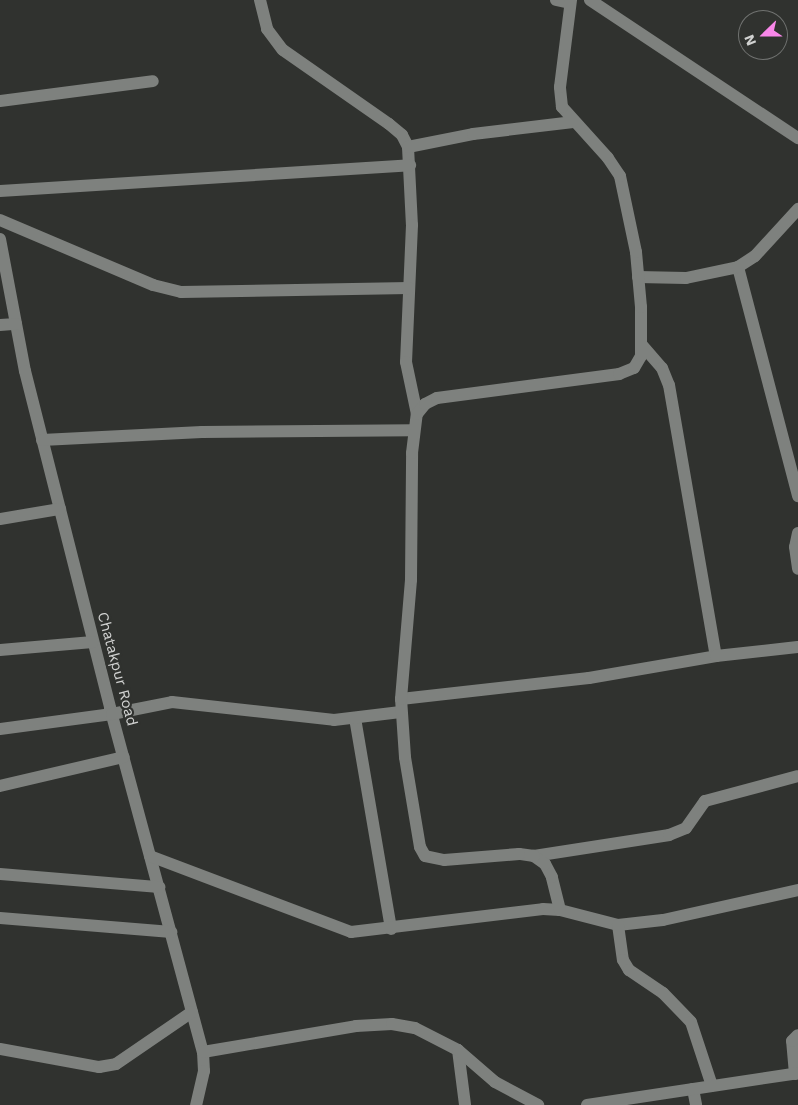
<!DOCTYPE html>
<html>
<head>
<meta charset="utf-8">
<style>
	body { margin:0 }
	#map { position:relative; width:798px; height:1105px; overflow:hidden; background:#30322f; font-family:"Work Sans",sans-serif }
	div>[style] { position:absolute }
	.minor>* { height:12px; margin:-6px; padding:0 6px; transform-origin:6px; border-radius:6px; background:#7e817e }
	span { translate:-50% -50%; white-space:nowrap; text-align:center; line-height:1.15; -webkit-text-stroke:4.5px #30322f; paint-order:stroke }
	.street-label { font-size:15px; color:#d1d2d1 }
	.north { position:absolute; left:738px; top:10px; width:50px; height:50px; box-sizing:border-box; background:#30322f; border:1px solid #707270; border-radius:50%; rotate:248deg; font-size:14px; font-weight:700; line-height:20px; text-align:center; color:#d1d2d1 }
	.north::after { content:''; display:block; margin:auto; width:18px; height:22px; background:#f987e9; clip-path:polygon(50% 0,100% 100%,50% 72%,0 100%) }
</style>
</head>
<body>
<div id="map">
	<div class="minor">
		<div style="left:260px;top:0;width:30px;rotate:76deg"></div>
		<div style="left:267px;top:29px;width:26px;rotate:53deg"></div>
		<div style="left:283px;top:50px;width:129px;rotate:34.9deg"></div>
		<div style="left:389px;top:124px;width:17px;rotate:40deg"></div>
		<div style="left:402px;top:135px;width:13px;rotate:63deg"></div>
		<div style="left:408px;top:147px;width:78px;rotate:87.1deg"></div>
		<div style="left:412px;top:225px;width:137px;rotate:92.5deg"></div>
		<div style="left:406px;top:362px;width:53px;rotate:78.1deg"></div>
		<div style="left:556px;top:0;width:14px;rotate:12deg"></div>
		<div style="left:590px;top:0;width:250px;rotate:33.6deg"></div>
		<div style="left:0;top:101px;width:154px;rotate:-7.4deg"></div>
		<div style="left:408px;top:147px;width:66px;rotate:-11.3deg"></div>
		<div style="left:473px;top:134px;width:101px;rotate:-6.8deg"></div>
		<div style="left:0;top:191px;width:411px;rotate:-3.6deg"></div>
		<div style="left:0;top:220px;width:166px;rotate:23deg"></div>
		<div style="left:153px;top:285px;width:29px;rotate:14deg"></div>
		<div style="left:181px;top:292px;width:228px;rotate:-1deg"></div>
		<div style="left:0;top:239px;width:134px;rotate:79.3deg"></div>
		<div style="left:25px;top:371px;width:348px;rotate:75.8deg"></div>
		<div style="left:110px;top:708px;width:356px;rotate:74.9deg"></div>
		<div style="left:203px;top:1052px;width:19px;rotate:87deg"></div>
		<div style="left:204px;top:1071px;width:35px;rotate:103deg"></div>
		<div style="left:738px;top:267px;width:237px;rotate:75.3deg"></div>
		<div style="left:638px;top:277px;width:48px;rotate:1.2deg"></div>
		<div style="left:686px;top:278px;width:53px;rotate:-11.9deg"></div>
		<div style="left:738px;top:267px;width:20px;rotate:-33deg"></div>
		<div style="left:755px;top:256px;width:64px;rotate:-47.5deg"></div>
		<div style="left:0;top:325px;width:16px;rotate:-4deg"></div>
		<div style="left:641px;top:344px;width:32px;rotate:49deg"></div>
		<div style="left:662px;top:368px;width:18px;rotate:68deg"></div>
		<div style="left:669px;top:385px;width:275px;rotate:80.2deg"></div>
		<div style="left:42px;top:440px;width:160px;rotate:-2.9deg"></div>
		<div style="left:202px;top:432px;width:212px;rotate:-0.5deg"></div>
		<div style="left:0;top:519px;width:61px;rotate:-9.5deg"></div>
		<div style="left:798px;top:533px;width:14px;rotate:102deg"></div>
		<div style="left:795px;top:547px;width:22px;rotate:82deg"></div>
		<div style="left:0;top:650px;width:93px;rotate:-4.9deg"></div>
		<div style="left:401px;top:699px;width:189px;rotate:-6.4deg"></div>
		<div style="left:589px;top:678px;width:129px;rotate:-9.8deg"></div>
		<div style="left:716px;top:656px;width:82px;rotate:-6.3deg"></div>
		<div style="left:355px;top:718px;width:214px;rotate:80.3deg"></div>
		<div style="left:0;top:729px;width:113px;rotate:-7.6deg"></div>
		<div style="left:112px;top:714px;width:61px;rotate:-11.3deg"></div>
		<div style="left:172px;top:702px;width:163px;rotate:6.3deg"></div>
		<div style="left:334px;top:720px;width:67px;rotate:-6.8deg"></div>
		<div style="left:0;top:786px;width:127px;rotate:-13.2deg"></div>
		<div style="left:150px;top:856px;width:215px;rotate:20.7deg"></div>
		<div style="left:351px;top:932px;width:193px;rotate:-6.8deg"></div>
		<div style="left:543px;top:909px;width:17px;rotate:3deg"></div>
		<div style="left:560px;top:910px;width:60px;rotate:14.5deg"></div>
		<div style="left:618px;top:925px;width:45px;rotate:-6.3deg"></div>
		<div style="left:663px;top:920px;width:138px;rotate:-12.5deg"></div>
		<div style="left:534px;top:856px;width:137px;rotate:-8.8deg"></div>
		<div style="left:669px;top:835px;width:18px;rotate:-22deg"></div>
		<div style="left:686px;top:828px;width:33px;rotate:-55deg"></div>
		<div style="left:705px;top:801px;width:96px;rotate:-15deg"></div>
		<div style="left:0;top:874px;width:160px;rotate:4.7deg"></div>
		<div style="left:560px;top:910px;width:34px;rotate:-104deg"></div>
		<div style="left:552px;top:877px;width:15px;rotate:-118deg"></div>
		<div style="left:545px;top:864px;width:14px;rotate:-144deg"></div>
		<div style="left:534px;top:856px;width:15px;rotate:-172deg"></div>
		<div style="left:519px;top:854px;width:75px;rotate:175.4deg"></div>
		<div style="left:444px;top:860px;width:19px;rotate:-168deg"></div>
		<div style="left:425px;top:856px;width:10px;rotate:-119deg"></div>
		<div style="left:420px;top:847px;width:91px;rotate:-99.5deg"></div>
		<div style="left:405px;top:757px;width:58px;rotate:-93.9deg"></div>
		<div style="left:401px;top:699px;width:119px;rotate:-85.2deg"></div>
		<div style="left:411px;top:580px;width:127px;rotate:-89.5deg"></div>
		<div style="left:412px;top:453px;width:39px;rotate:-83deg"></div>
		<div style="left:417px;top:414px;width:13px;rotate:-51deg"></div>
		<div style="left:425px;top:404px;width:13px;rotate:-27deg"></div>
		<div style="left:437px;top:398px;width:184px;rotate:-7.5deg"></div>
		<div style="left:619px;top:374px;width:16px;rotate:-22deg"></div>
		<div style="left:634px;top:368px;width:14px;rotate:-60deg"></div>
		<div style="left:641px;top:356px;width:49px;rotate:-90deg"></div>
		<div style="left:641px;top:307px;width:55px;rotate:-95.2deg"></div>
		<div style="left:636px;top:252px;width:78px;rotate:-101.9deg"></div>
		<div style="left:620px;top:176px;width:22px;rotate:-124deg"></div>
		<div style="left:608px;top:158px;width:69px;rotate:-132deg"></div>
		<div style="left:562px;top:107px;width:20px;rotate:-96deg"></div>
		<div style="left:560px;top:87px;width:88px;rotate:-82.8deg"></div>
		<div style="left:0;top:918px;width:172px;rotate:4.7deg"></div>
		<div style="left:618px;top:925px;width:35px;rotate:82deg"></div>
		<div style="left:623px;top:960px;width:12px;rotate:59deg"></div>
		<div style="left:629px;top:970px;width:41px;rotate:34.1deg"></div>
		<div style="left:663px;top:993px;width:40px;rotate:46deg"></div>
		<div style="left:691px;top:1022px;width:67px;rotate:71.8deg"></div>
		<div style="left:0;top:1049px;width:101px;rotate:10.3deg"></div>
		<div style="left:99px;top:1067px;width:17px;rotate:-10deg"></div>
		<div style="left:116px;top:1064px;width:92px;rotate:-34.4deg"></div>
		<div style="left:458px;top:1050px;width:55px;rotate:82.7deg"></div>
		<div style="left:203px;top:1052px;width:155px;rotate:-9.6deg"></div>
		<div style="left:356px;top:1026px;width:36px;rotate:-3deg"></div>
		<div style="left:392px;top:1024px;width:23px;rotate:10deg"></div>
		<div style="left:415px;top:1028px;width:48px;rotate:27.1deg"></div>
		<div style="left:458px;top:1050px;width:49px;rotate:40.9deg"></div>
		<div style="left:495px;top:1082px;width:49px;rotate:28.1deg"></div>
		<div style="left:795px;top:1074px;width:33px;rotate:-95deg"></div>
		<div style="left:792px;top:1041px;width:8px;rotate:-45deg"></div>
		<div style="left:693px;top:1089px;width:16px;rotate:79deg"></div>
		<div style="left:587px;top:1105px;width:213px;rotate:-8.6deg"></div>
	</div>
	<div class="street-label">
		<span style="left:117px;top:669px;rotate:75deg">Chatakpur Road</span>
	</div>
	<div class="north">N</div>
</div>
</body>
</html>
